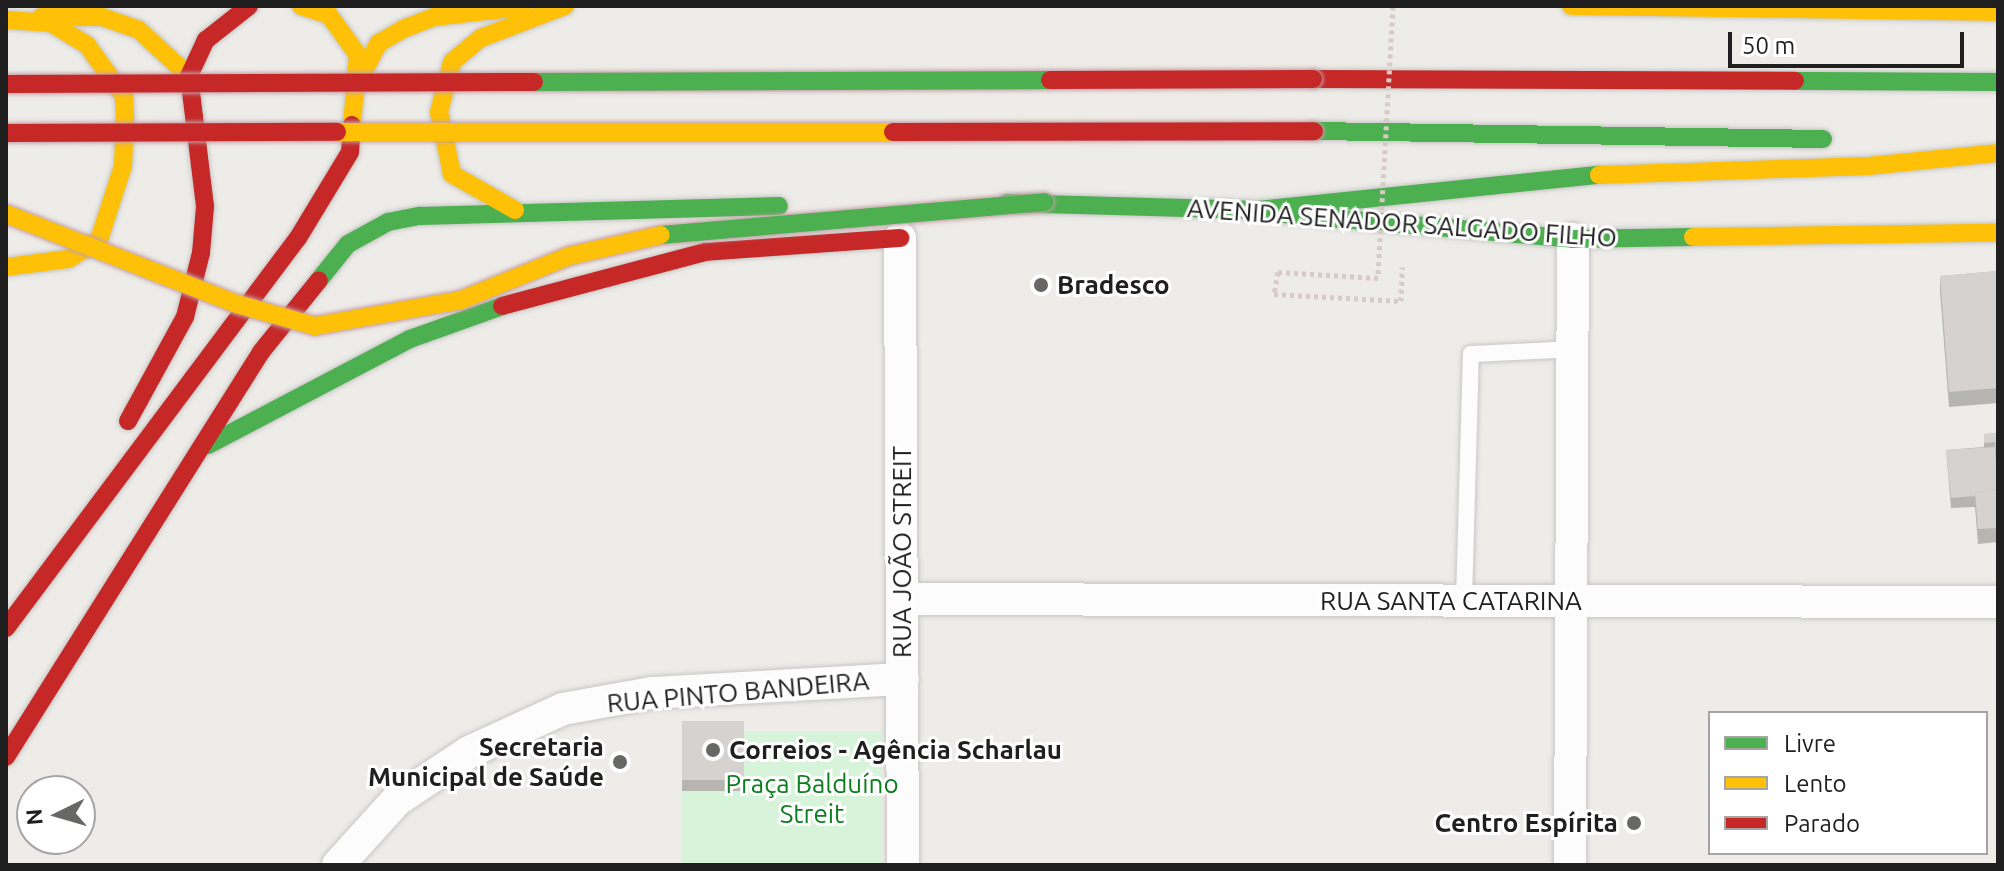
<!DOCTYPE html>
<html>
<head>
<meta charset="utf-8">
<style>
	body { margin:0 }
	#map { position:relative; width:2004px; height:871px; overflow:hidden; background:#eeece8; font-family:Ubuntu,sans-serif }
	div>[style] { position:absolute }
	.park>* { inset:0; background:#d7f3d9 }
	.roads { filter:drop-shadow(0 0 2px #c6c6c4) drop-shadow(0 0 2px #c6c6c4) }
	.lane>* { height:16px; margin:-8px; padding:0 8px; transform-origin:8px; border-radius:8px; background:#fcfcfc }
	.street>* { height:32px; margin:-16px; padding:0 16px; transform-origin:16px; border-radius:16px; background:#fcfcfc }
	.fast>* { height:18px; margin:-9px; padding:0 9px; transform-origin:9px; border-radius:9px; background:#4caf50 }
	.slow>* { height:18px; margin:-9px; padding:0 9px; transform-origin:9px; border-radius:9px; background:#ffc107 }
	.jam>* { height:18px; margin:-9px; padding:0 9px; transform-origin:9px; border-radius:9px; background:#c62828 }
	.path-bridge>* { height:5px; margin-top:-2.5px; transform-origin:0; background:repeating-linear-gradient(90deg,#d7cac7 0 4px,transparent 0 8px) }
	.bridges { filter:drop-shadow(0 0 2px #c3a0a7) drop-shadow(0 0 2px #c3a0a7) }
	.fast-bridge>* { height:18px; margin:-9px; padding:0 9px; transform-origin:9px; border-radius:9px; background:#4caf50 }
	.slow-bridge>* { height:18px; margin:-9px; padding:0 9px; transform-origin:9px; border-radius:9px; background:#ffc107 }
	.jam-bridge>* { height:18px; margin:-9px; padding:0 9px; transform-origin:9px; border-radius:9px; background:#c62828 }
	.wall>* { inset:0; background:#b7b5b2; transform-origin:0 0 }
	.building>* { inset:0; background:#d5d2cf; transform-origin:0 0 }
	.dots>* { width:22px; height:22px; translate:-50% -50%; box-sizing:border-box; border:4px solid #fff; border-radius:50% }
	span { translate:-50% -50%; white-space:nowrap; text-align:center; line-height:1.15; -webkit-text-stroke:6px #fff; paint-order:stroke }
	.street-label { font-size:26px; color:#1f1f1f }
	.poi-label { font-size:26px; color:#1f1f1f; font-weight:700 }
	.left { translate:0 -50%; text-align:left }
	.right { translate:-100% -50%; text-align:right }
	.park-label { font-size:26px; color:#0d7e1f }
	.frame { position:absolute; inset:0; border:8px solid #1f1f1f; pointer-events:none }
	.legend { position:absolute; left:1708px; top:711px; width:280px; height:144px; box-sizing:border-box; background:#fff; border:2px solid #a5a5a5; margin:0; padding:10px 14px; list-style:none; font-size:24px; color:#1f1f1f }
	.legend li { display:flex; align-items:center; gap:16px; height:40px }
	.legend b { width:40px; border:2px solid #a5a5a5 }
	.north { position:absolute; left:16px; top:775px; width:80px; height:80px; box-sizing:border-box; background:#fff; border:2px solid #a5a5a5; border-radius:50%; rotate:265deg; font-size:22px; font-weight:700; line-height:32px; text-align:center; color:#1f1f1f }
	.north::after { content:''; display:block; margin:auto; width:28px; height:36px; background:#676765; clip-path:polygon(50% 0,100% 100%,50% 72%,0 100%) }
	.scale { position:absolute; left:1728px; top:32px; width:236px; height:36px; box-sizing:border-box; border:4px solid #1f1f1f; border-top:0; padding-left:10px; font-size:24px; line-height:28px; white-space:nowrap; color:#1f1f1f; -webkit-text-stroke:6px #fff; paint-order:stroke }
</style>
</head>
<body>
<div id="map">
	<div class="park">
		<div style="clip-path:polygon(744px 731px,881px 731px,881px 865px,682px 865px,682px 791px,744px 791px)"></div>
	</div>
	<div class="roads">
		<div class="lane">
			<div style="left:1464px;top:601px;width:247px;rotate:-88.4deg"></div>
			<div style="left:1471px;top:354px;width:101px;rotate:-2.8deg"></div>
		</div>
		<div class="street">
			<div style="left:900px;top:238px;width:627px;rotate:89.73deg"></div>
			<div style="left:903px;top:599px;width:1095px;rotate:0.16deg"></div>
			<div style="left:338px;top:865px;width:88px;rotate:-47.8deg"></div>
			<div style="left:397px;top:800px;width:87px;rotate:-33.7deg"></div>
			<div style="left:469px;top:752px;width:103px;rotate:-24.6deg"></div>
			<div style="left:563px;top:709px;width:90px;rotate:-10.2deg"></div>
			<div style="left:652px;top:693px;width:251px;rotate:-3.2deg"></div>
			<div style="left:1570px;top:865px;width:626px;rotate:-89.73deg"></div>
		</div>
		<div class="fast">
			<div style="left:1795px;top:81px;width:203px;rotate:0.3deg"></div>
			<div style="left:1314px;top:131px;width:509px;rotate:0.9deg"></div>
			<div style="left:1007px;top:203px;width:251px;rotate:1.6deg"></div>
			<div style="left:1258px;top:210px;width:343px;rotate:-5.9deg"></div>
			<div style="left:1284px;top:214px;width:290px;rotate:4.9deg"></div>
			<div style="left:1573px;top:239px;width:120px;rotate:-1deg"></div>
			<div style="left:319px;top:280px;width:46px;rotate:-51.1deg"></div>
			<div style="left:348px;top:244px;width:46px;rotate:-28.8deg"></div>
			<div style="left:388px;top:222px;width:33px;rotate:-11deg"></div>
			<div style="left:420px;top:216px;width:359px;rotate:-1.6deg"></div>
			<div style="left:208px;top:445px;width:228px;rotate:-27.7deg"></div>
			<div style="left:410px;top:339px;width:98px;rotate:-19.7deg"></div>
		</div>
		<div class="slow">
			<div style="left:301px;top:6px;width:29px;rotate:18deg"></div>
			<div style="left:329px;top:15px;width:49px;rotate:54.1deg"></div>
			<div style="left:358px;top:55px;width:70px;rotate:94.9deg"></div>
			<div style="left:1571px;top:6px;width:427px;rotate:0.8deg"></div>
			<div style="left:41px;top:17px;width:61px"></div>
			<div style="left:102px;top:17px;width:39px;rotate:19deg"></div>
			<div style="left:139px;top:30px;width:68px;rotate:42.6deg"></div>
			<div style="left:6px;top:20px;width:45px;rotate:3.8deg"></div>
			<div style="left:51px;top:23px;width:42px;rotate:31.4deg"></div>
			<div style="left:87px;top:45px;width:63px;rotate:54deg"></div>
			<div style="left:124px;top:96px;width:22px;rotate:87deg"></div>
			<div style="left:125px;top:118px;width:48px;rotate:92.4deg"></div>
			<div style="left:123px;top:166px;width:78px;rotate:108deg"></div>
			<div style="left:99px;top:240px;width:36px;rotate:148deg"></div>
			<div style="left:68px;top:259px;width:63px;rotate:172.6deg"></div>
			<div style="left:360px;top:78px;width:40px;rotate:-62deg"></div>
			<div style="left:379px;top:43px;width:28px;rotate:-30deg"></div>
			<div style="left:403px;top:29px;width:33px;rotate:-21deg"></div>
			<div style="left:434px;top:17px;width:89px;rotate:-6.5deg"></div>
			<div style="left:1599px;top:175px;width:270px;rotate:-1.9deg"></div>
			<div style="left:1869px;top:166px;width:130px;rotate:-5.8deg"></div>
			<div style="left:515px;top:210px;width:73px;rotate:-150.3deg"></div>
			<div style="left:452px;top:174px;width:63px;rotate:-101.8deg"></div>
			<div style="left:439px;top:112px;width:52px;rotate:-75.4deg"></div>
			<div style="left:452px;top:62px;width:38px;rotate:-40deg"></div>
			<div style="left:481px;top:38px;width:90px;rotate:-20.9deg"></div>
			<div style="left:1693px;top:237px;width:305px;rotate:-0.8deg"></div>
		</div>
		<div class="jam">
			<div style="left:1313px;top:79px;width:482px;rotate:0.2deg"></div>
			<div style="left:502px;top:306px;width:210px;rotate:-14.9deg"></div>
			<div style="left:705px;top:252px;width:196px;rotate:-4.1deg"></div>
			<div style="left:128px;top:421px;width:119px;rotate:-61.3deg"></div>
			<div style="left:185px;top:317px;width:66px;rotate:-76deg"></div>
			<div style="left:201px;top:253px;width:47px;rotate:-85.1deg"></div>
			<div style="left:205px;top:206px;width:131px;rotate:-97deg"></div>
			<div style="left:189px;top:76px;width:40px;rotate:-65deg"></div>
			<div style="left:206px;top:40px;width:55px;rotate:-38.3deg"></div>
			<div style="left:6px;top:628px;width:487px;rotate:-53.2deg"></div>
			<div style="left:298px;top:238px;width:100px;rotate:-58.8deg"></div>
			<div style="left:350px;top:152px;width:27px;rotate:-86deg"></div>
			<div style="left:6px;top:757px;width:479px;rotate:-57.8deg"></div>
			<div style="left:261px;top:352px;width:92px;rotate:-51.1deg"></div>
		</div>
	</div>
	<div class="path-bridge">
		<div style="left:1393px;top:6px;width:272px;rotate:93.2deg"></div>
		<div style="left:1378px;top:278px;width:100px;rotate:-176.6deg"></div>
		<div style="left:1278px;top:272px;width:22px;rotate:100deg"></div>
		<div style="left:1274px;top:294px;width:127px;rotate:3.2deg"></div>
		<div style="left:1401px;top:301px;width:34px;rotate:-88deg"></div>
	</div>
	<div class="bridges">
		<div class="fast-bridge">
			<div style="left:534px;top:82px;width:516px;rotate:-0.22deg"></div>
			<div style="left:661px;top:235px;width:385px;rotate:-4.9deg"></div>
		</div>
		<div class="slow-bridge">
			<div style="left:337px;top:132px;width:556px"></div>
			<div style="left:6px;top:214px;width:248px;rotate:21.3deg"></div>
			<div style="left:237px;top:304px;width:81px;rotate:15.8deg"></div>
			<div style="left:315px;top:326px;width:148px;rotate:-10.1deg"></div>
			<div style="left:461px;top:300px;width:117px;rotate:-22.2deg"></div>
			<div style="left:569px;top:256px;width:94px;rotate:-12.9deg"></div>
		</div>
		<div class="jam-bridge">
			<div style="left:1050px;top:80px;width:263px;rotate:-0.2deg"></div>
			<div style="left:6px;top:84px;width:528px;rotate:-0.22deg"></div>
			<div style="left:893px;top:132px;width:421px;rotate:-0.1deg"></div>
			<div style="left:6px;top:133px;width:331px;rotate:-0.2deg"></div>
		</div>
	</div>
	<div class="wall">
		<div style="clip-path:polygon(1998px 271px,1998px 403px,1949px 407px,1940px 291px,1940px 276px)"></div>
		<div style="clip-path:polygon(1998px 433px,1998px 542px,1978px 544px,1975px 507px,1951px 508px,1946px 450px,1984px 447px,1984px 434px)"></div>
		<div style="left:682px;top:721px;width:62px;height:70px"></div>
	</div>
	<div class="building">
		<div style="clip-path:polygon(1998px 271px,1998px 388px,1949px 392px,1940px 276px)"></div>
		<div style="clip-path:polygon(1998px 433px,1998px 472px,1995px 442px,1984px 443px,1984px 434px)"></div>
		<div style="clip-path:polygon(1995px 447px,1998px 490px,1975px 492px,1975px 496px,1951px 498px,1946px 450px)"></div>
		<div style="clip-path:polygon(1998px 490px,1998px 528px,1978px 529px,1975px 492px)"></div>
		<div style="left:682px;top:721px;width:62px;height:59px"></div>
	</div>
	<div class="dots">
		<div style="left:1041px;top:285px;background:#676765"></div>
		<div style="left:713px;top:750px;background:#676765"></div>
		<div style="left:620px;top:762px;background:#676765"></div>
		<div style="left:1634px;top:823px;background:#676765"></div>
	</div>
	<div class="street-label">
		<span style="left:1402px;top:223px;rotate:4deg">AVENIDA SENADOR SALGADO FILHO</span>
		<span style="left:902px;top:552px;rotate:-90deg">RUA JOÃO STREIT</span>
		<span style="left:1451px;top:601px">RUA SANTA CATARINA</span>
		<span style="left:738px;top:692px;rotate:-5deg">RUA PINTO BANDEIRA</span>
	</div>
	<div class="poi-label">
		<span class="left" style="left:1057px;top:285px">Bradesco</span>
		<span class="right" style="left:604px;top:762px">Secretaria<br>Municipal de Saúde</span>
		<span class="left" style="left:729px;top:750px">Correios - Agência Scharlau</span>
		<span class="right" style="left:1618px;top:823px">Centro Espírita</span>
	</div>
	<div class="park-label">
		<span style="left:812px;top:799px">Praça Balduíno<br>Streit</span>
	</div>
	<div class="frame"></div>
	<ul class="legend">
	<li><b style="height:10px;background:#4caf50"></b>Livre</li>
	<li><b style="height:10px;background:#ffc107"></b>Lento</li>
	<li><b style="height:10px;background:#c62828"></b>Parado</li>
	</ul>
	<div class="north">N</div>
	<div class="scale">50 m</div>
</div>
</body>
</html>
